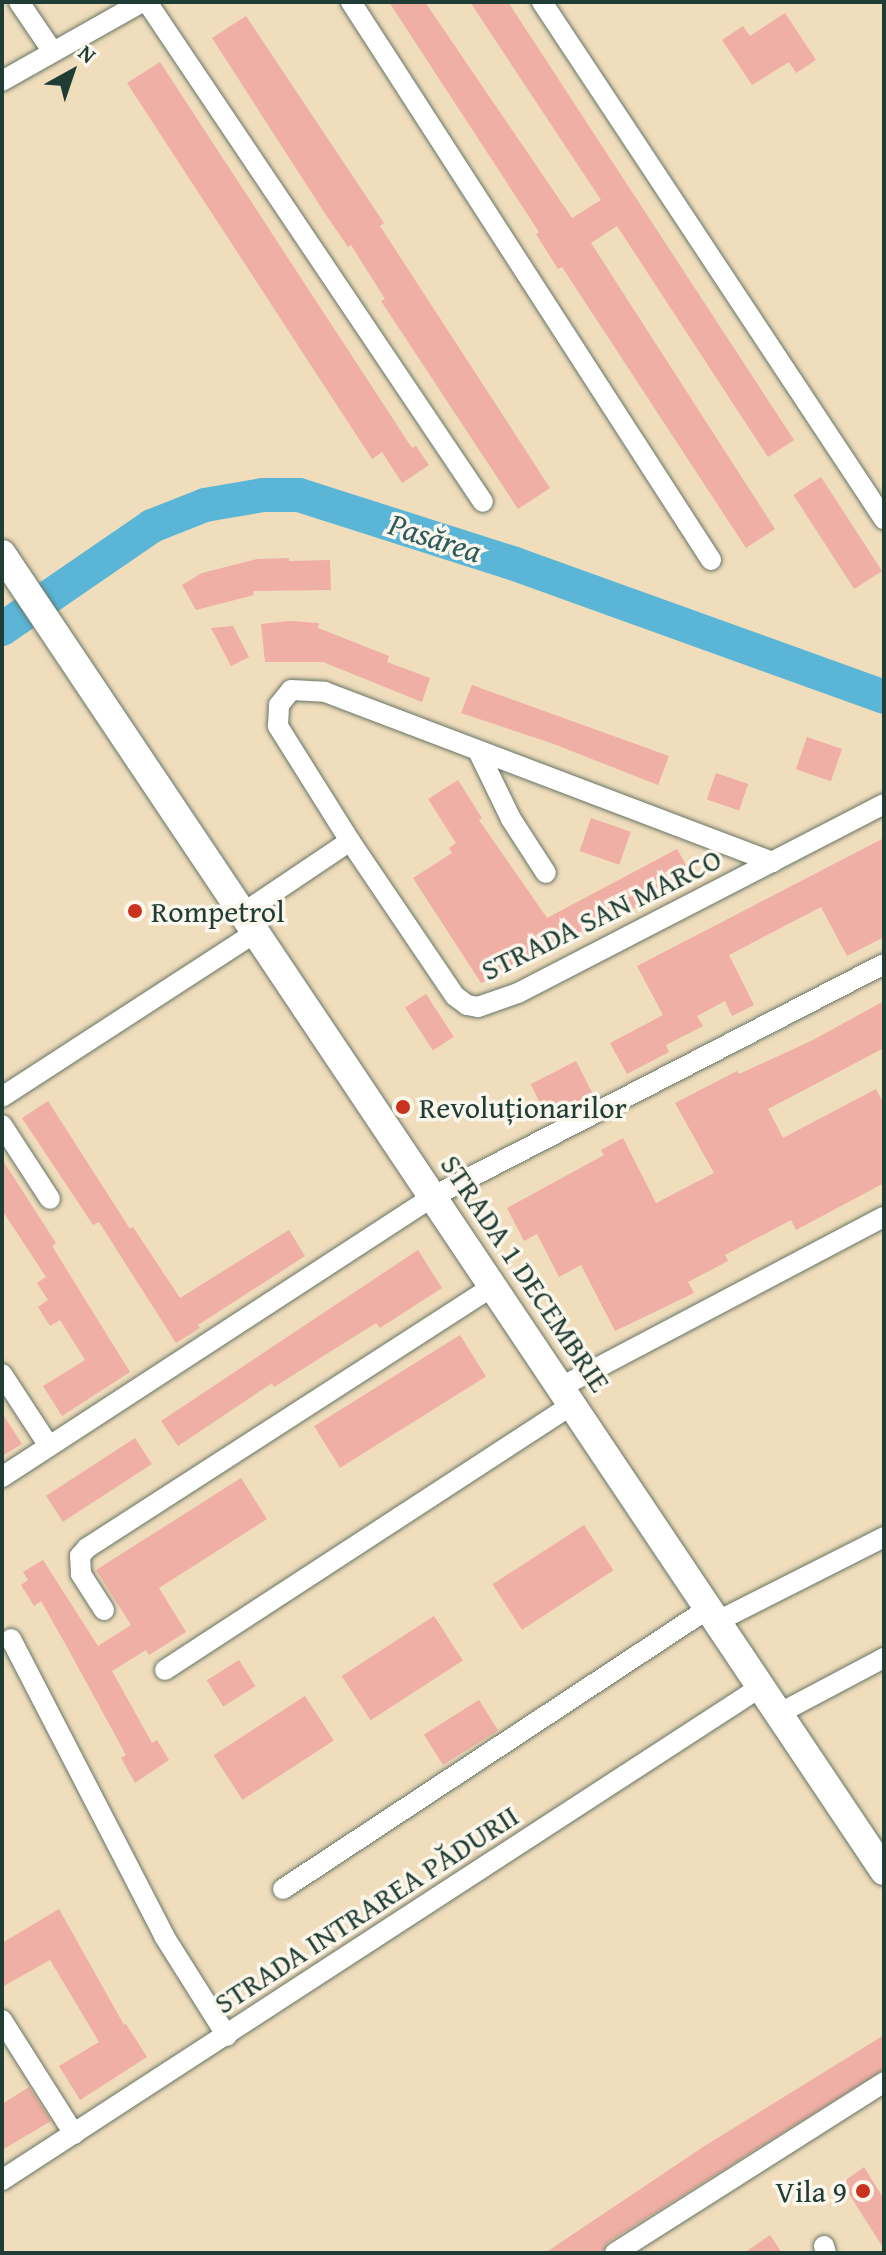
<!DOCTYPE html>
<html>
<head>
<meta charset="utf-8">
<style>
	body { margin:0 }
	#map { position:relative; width:886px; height:2255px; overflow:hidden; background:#efddbc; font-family:"Gentium Book Plus",serif }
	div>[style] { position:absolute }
	.river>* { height:34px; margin:-17px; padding:0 17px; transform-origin:17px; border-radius:17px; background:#5ab5d7 }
	.building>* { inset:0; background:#f0afa5; transform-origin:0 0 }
	.roads { filter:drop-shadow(0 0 2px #687564) drop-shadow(0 0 2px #687564) }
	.street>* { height:20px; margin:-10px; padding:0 10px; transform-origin:10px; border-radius:10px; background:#fff }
	.secondary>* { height:28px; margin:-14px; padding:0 14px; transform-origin:14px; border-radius:14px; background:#fff }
	.dots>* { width:22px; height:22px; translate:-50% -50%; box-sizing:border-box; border:4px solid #fbf7ec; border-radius:50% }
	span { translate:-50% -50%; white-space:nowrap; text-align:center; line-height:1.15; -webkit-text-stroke:7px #fbf7ec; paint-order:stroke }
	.poi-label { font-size:30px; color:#1f3d34 }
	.left { translate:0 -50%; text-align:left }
	.right { translate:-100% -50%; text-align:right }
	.street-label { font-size:30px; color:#1f3d34 }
	.water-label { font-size:32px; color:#2e5b5d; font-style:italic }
	.frame { position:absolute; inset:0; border:4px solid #1f3d34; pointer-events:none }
	.north { position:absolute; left:32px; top:32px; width:80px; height:80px; -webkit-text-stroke:6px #fbf7ec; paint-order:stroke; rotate:40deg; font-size:22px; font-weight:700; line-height:32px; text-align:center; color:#1f3d34 }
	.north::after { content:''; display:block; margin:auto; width:28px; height:36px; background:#1f3d34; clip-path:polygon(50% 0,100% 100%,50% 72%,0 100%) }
</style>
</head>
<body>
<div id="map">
	<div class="river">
		<div style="left:2px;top:629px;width:182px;rotate:-34.5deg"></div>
		<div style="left:152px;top:526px;width:57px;rotate:-21.6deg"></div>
		<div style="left:205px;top:505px;width:59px;rotate:-9.8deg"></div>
		<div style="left:263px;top:495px;width:36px"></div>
		<div style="left:299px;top:495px;width:227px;rotate:17.7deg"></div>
		<div style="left:515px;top:564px;width:392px;rotate:19.8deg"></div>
	</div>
	<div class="building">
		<div style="clip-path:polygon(389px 2px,425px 2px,572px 218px,601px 200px,470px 2px,508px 2px,794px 440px,768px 457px,617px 226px,591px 243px,775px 529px,746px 548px,562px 267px,558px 269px,536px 234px,539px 232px)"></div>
		<div style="clip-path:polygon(785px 13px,816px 60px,796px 73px,789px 62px,752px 85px,722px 40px,743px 26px,750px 36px)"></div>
		<div style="clip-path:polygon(246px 16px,384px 223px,380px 226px,550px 488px,518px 509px,381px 301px,385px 299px,351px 245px,348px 247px,324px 212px,212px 38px)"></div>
		<div style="clip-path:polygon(160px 62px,412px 448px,416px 446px,429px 465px,402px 483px,382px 452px,372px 459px,127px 83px)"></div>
		<div style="left:821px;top:477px;width:112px;height:33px;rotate:57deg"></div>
		<div style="clip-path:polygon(289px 558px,289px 561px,330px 560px,331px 590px,253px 591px,254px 595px,196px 610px,182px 585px,202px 573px,257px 559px)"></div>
		<div style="clip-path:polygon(290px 621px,319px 623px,318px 628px,389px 656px,387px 662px,430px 678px,422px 702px,323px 662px,265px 662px,261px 624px)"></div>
		<div style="clip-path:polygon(233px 626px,249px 657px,231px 666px,211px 628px)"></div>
		<div style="clip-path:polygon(472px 685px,669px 756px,658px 785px,551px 743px,461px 713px)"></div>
		<div style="left:807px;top:737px;width:37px;height:34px;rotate:19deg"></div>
		<div style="left:716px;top:773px;width:34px;height:28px;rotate:19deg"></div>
		<div style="clip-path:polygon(458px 780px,482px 818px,479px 820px,547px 918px,677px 849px,694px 879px,481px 983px,413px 878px,452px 853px,449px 848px,456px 843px,428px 799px)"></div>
		<div style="left:591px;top:818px;width:42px;height:35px;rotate:19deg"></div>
		<div style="clip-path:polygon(884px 838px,884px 937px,847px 956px,821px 907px,729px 955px,754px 1005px,732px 1016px,725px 1001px,697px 1016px,703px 1026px,666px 1045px,669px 1052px,627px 1074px,610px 1043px,663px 1015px,637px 966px)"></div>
		<div style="left:426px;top:994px;width:51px;height:25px;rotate:57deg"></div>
		<div style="clip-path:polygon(884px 1001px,884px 1048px,768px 1109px,783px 1138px,876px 1089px,884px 1104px,884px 1183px,796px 1230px,791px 1220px,725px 1255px,728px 1261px,688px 1282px,694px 1293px,615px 1331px,581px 1265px,559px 1277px,537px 1234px,524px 1241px,507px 1208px,604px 1155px,601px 1150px,623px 1138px,656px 1203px,714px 1173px,675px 1103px,737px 1071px,739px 1074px,813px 1040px)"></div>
		<div style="left:576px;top:1061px;width:37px;height:51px;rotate:63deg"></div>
		<div style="clip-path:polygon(48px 1101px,130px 1229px,133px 1227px,180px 1298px,289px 1230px,305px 1256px,198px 1325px,200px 1328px,176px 1343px,99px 1222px,93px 1225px,22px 1118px)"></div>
		<div style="clip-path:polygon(2px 1159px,56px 1243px,52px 1246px,130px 1372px,62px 1416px,43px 1386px,85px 1360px,60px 1320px,50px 1326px,38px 1307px,48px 1300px,37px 1283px,46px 1277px,2px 1210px)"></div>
		<div style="clip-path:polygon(418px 1250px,442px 1288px,380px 1328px,376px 1323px,274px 1387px,272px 1383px,178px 1446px,161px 1421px)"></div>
		<div style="left:460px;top:1335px;width:49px;height:172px;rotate:58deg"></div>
		<div style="clip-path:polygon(2px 1413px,22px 1444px,2px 1456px)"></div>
		<div style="left:135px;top:1438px;width:31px;height:106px;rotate:57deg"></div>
		<div style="clip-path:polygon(241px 1478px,267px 1519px,159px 1588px,186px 1632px,149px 1655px,146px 1650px,112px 1671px,152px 1743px,157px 1740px,169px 1760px,135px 1783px,121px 1758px,126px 1755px,67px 1647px,41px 1601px,34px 1606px,21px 1585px,28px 1580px,23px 1572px,43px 1560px,98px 1646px,131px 1625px,96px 1570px)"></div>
		<div style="left:584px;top:1525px;width:54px;height:109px;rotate:57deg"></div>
		<div style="left:434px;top:1616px;width:53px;height:110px;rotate:57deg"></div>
		<div style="left:239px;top:1660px;width:31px;height:38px;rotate:58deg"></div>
		<div style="left:305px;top:1696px;width:53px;height:109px;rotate:57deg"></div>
		<div style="left:479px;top:1700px;width:36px;height:65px;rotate:58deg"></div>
		<div style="clip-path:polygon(59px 1909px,124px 2025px,126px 2024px,147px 2057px,80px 2100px,59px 2066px,99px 2042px,50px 1960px,2px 1987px,2px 1943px)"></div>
		<div style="clip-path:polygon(884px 2035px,884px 2069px,608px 2242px,602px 2252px,545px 2253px,703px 2147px)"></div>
		<div style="clip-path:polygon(29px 2087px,51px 2121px,2px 2150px,2px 2104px)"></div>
		<div style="clip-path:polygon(864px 2167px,884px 2199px,884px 2249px,842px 2183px)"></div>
		<div style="clip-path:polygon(770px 2235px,782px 2253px,744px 2253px)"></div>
	</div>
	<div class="roads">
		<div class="street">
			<div style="left:19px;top:2px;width:60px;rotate:55.8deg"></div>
			<div style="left:147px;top:2px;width:602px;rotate:56.1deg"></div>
			<div style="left:351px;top:2px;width:664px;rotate:57.17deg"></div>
			<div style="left:542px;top:2px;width:620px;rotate:56.52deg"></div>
			<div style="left:2px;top:81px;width:161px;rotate:-29.4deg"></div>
			<div style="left:479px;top:753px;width:73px;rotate:64.1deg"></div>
			<div style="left:511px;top:819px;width:64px;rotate:57.1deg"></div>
			<div style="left:350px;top:841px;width:136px;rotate:-122.1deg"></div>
			<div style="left:278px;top:726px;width:21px;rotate:-87deg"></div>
			<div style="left:279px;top:705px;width:19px;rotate:-51deg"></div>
			<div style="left:291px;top:690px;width:34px;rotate:3deg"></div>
			<div style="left:325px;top:692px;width:479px;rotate:20.8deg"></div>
			<div style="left:243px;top:913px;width:129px;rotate:-33.9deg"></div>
			<div style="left:350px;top:841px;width:187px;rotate:55.9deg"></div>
			<div style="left:455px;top:996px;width:15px;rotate:37deg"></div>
			<div style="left:467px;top:1005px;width:11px;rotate:10deg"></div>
			<div style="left:478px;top:1007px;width:42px;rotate:-19.3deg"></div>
			<div style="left:518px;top:993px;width:412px;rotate:-27.3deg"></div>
			<div style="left:2px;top:1097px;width:303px;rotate:-33deg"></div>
			<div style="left:2px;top:1125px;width:88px;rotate:57deg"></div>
			<div style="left:2px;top:1374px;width:86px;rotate:56.9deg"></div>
			<div style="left:561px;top:1387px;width:365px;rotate:-27.8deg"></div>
			<div style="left:2px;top:1477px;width:515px;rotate:-33.04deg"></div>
			<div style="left:434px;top:1196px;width:506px;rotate:-27.27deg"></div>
			<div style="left:104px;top:1610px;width:43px;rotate:-122.6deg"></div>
			<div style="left:81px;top:1574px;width:18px;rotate:-93deg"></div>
			<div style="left:80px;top:1556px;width:11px;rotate:-49deg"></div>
			<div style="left:87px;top:1548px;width:483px;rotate:-32.8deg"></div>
			<div style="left:718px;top:1621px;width:186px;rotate:-26.8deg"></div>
			<div style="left:11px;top:1639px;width:334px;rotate:62.7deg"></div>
			<div style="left:164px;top:1936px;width:118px;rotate:57.8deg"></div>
			<div style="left:165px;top:1670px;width:487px;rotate:-33.1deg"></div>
			<div style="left:780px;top:1713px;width:118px;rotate:-27.9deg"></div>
			<div style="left:283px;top:1889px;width:510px;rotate:-33.41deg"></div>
			<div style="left:2px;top:2020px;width:135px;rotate:57.7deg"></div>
			<div style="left:2px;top:2180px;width:906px;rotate:-33.02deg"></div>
			<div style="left:824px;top:2246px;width:7px;rotate:74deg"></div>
			<div style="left:615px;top:2253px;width:319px;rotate:-32.4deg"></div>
		</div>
		<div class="secondary">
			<div style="left:2px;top:554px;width:1585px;rotate:56.19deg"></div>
		</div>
	</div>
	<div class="dots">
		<div style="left:135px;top:911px;background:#c8321e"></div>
		<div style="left:403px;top:1107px;background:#c8321e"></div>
		<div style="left:863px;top:2191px;background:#c8321e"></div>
	</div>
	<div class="poi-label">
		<span class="left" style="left:151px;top:911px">Rompetrol</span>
		<span class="left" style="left:419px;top:1107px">Revoluționarilor</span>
		<span class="right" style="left:847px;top:2191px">Vila 9</span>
	</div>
	<div class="street-label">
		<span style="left:601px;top:914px;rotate:-26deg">STRADA SAN MARCO</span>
		<span style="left:526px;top:1273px;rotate:56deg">STRADA 1 DECEMBRIE</span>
		<span style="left:366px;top:1909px;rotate:-33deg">STRADA INTRAREA PĂDURII</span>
	</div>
	<div class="water-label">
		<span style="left:435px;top:538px;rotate:18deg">Pasărea</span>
	</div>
	<div class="frame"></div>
	<div class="north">N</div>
</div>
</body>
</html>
